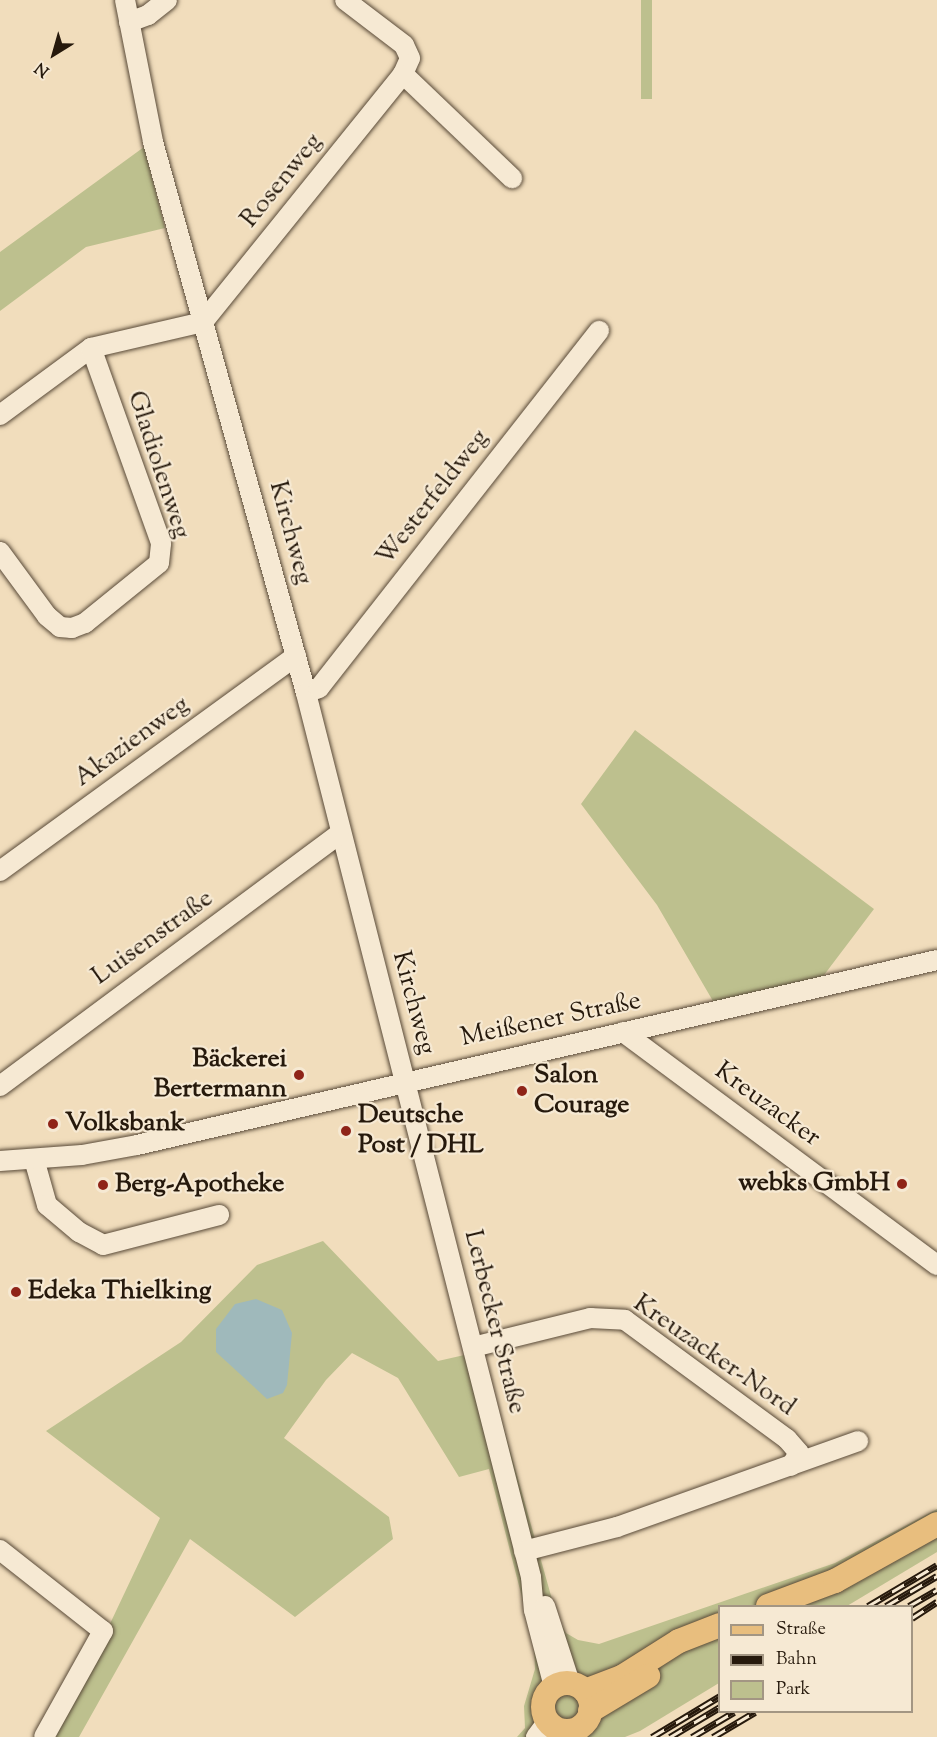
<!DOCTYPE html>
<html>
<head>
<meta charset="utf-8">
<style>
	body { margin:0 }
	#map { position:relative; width:937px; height:1737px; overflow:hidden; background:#f1ddbc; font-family:"Sorts Mill Goudy",serif }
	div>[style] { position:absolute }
	.green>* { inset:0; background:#bdc08e; transform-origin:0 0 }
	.water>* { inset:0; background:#9fb9bb }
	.roads { filter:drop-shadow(0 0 2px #594a38) drop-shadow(0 0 2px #594a38) }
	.minor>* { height:20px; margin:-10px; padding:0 10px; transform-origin:10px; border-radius:10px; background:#f6e9d3 }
	.major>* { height:24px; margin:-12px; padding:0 12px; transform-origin:12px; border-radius:12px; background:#e8be7e }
	.major>.ring { margin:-12px; padding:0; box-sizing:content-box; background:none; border:24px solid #e8be7e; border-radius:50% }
	.rail>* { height:7px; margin-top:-3.5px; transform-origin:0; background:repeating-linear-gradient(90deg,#f6e9d3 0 14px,#26190c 0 28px); box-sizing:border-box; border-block:2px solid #26190c }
	.dots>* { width:16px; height:16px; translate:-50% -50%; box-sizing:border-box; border:3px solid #f6e9d3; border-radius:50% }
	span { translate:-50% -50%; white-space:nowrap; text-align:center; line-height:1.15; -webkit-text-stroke:4.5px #f6e9d3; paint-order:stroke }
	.street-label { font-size:26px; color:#26190c }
	.poi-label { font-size:26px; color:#26190c; font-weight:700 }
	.right { translate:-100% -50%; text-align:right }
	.left { translate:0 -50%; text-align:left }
	.legend { position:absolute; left:718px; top:1605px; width:195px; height:108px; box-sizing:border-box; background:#f6e9d3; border:2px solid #a39683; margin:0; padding:8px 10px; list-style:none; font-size:18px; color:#26190c }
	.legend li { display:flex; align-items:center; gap:12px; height:30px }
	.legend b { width:30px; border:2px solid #a39683 }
	.north { position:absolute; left:24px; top:24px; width:60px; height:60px; -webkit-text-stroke:4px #f6e9d3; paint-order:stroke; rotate:217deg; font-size:16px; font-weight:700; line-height:24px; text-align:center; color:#26190c }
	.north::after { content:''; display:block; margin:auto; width:21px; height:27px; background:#26190c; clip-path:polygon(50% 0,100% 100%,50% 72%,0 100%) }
</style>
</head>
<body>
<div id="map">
	<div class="green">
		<div style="left:641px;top:0;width:11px;height:99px"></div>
		<div style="clip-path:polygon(144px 147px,165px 228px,86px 247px,0 311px,0 252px)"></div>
		<div style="clip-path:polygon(635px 730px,874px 909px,818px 983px,717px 1008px,657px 905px,581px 804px)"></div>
		<div style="clip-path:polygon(323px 1241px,438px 1361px,482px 1351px,557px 1617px,566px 1633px,578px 1640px,599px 1644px,835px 1563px,937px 1509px,937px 1552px,847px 1606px,720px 1606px,719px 1683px,640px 1731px,625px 1737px,517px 1737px,525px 1728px,524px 1706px,535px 1669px,534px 1644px,489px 1469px,459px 1477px,398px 1378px,352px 1353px,326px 1380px,284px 1438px,389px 1517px,393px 1539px,295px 1617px,190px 1539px,79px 1737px,46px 1737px,108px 1628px,160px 1518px,46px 1431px,181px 1342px,257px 1265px)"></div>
	</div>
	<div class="water">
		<div style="clip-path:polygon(256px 1299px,282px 1310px,292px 1333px,287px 1385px,283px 1393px,267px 1399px,216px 1352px,216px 1329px,235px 1304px)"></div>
	</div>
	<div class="roads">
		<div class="minor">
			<div style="left:125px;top:0;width:145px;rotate:78.8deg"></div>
			<div style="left:153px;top:142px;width:572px;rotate:74.48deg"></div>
			<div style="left:306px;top:693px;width:912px;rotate:75.72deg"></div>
			<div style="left:531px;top:1577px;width:33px;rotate:85deg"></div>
			<div style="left:534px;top:1610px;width:80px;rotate:75.4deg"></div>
			<div style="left:129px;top:22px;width:20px;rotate:-20deg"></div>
			<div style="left:148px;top:15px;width:24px;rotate:-38deg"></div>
			<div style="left:403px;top:74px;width:151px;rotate:43.7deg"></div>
			<div style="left:0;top:415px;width:113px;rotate:-36.4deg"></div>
			<div style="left:91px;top:348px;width:115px;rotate:-13.1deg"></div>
			<div style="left:203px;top:322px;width:319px;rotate:-51.1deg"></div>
			<div style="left:403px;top:74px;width:17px;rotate:-66deg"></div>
			<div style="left:410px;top:58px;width:14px;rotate:-115deg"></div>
			<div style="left:404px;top:45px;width:74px;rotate:-142.7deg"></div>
			<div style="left:0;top:552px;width:79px;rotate:53.7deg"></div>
			<div style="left:47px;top:616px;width:17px;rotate:40deg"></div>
			<div style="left:60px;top:627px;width:12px;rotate:5deg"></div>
			<div style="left:72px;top:628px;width:14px;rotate:-21deg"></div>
			<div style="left:85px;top:623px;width:95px;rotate:-39deg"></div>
			<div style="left:159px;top:563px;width:20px;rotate:-84deg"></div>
			<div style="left:161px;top:543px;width:207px;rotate:-109.7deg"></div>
			<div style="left:306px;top:693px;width:14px;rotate:-21deg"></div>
			<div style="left:319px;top:688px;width:454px;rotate:-51.9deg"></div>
			<div style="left:0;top:871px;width:366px;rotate:-36deg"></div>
			<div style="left:623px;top:1032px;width:391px;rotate:36.6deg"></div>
			<div style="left:0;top:1086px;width:422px;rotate:-36.6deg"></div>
			<div style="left:34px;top:1159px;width:48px;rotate:74.2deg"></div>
			<div style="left:47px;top:1205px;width:42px;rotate:40.2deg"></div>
			<div style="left:79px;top:1232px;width:27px;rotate:28deg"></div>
			<div style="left:103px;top:1245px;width:120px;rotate:-14.5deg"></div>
			<div style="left:0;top:1161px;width:82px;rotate:-4.2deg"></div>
			<div style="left:82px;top:1155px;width:56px;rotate:-10.3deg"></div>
			<div style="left:137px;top:1145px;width:821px;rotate:-13.02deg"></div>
			<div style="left:473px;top:1347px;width:121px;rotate:-13.9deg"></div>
			<div style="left:590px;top:1318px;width:35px;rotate:3deg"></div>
			<div style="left:625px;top:1320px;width:201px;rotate:36.3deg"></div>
			<div style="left:787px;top:1439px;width:18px;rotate:49deg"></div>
			<div style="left:799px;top:1453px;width:15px;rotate:122deg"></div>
			<div style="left:0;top:1550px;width:131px;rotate:38.2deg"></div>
			<div style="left:103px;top:1631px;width:121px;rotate:119.1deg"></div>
			<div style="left:524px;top:1551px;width:96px;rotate:-14.5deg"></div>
			<div style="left:617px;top:1527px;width:256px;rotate:-19.6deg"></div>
			<div style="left:545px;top:1606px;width:81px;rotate:72deg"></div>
			<div style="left:536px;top:1737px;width:20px;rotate:-53deg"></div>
		</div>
		<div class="major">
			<div style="left:768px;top:1606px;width:72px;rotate:-20.5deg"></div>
			<div style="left:835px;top:1581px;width:117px;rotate:-29.2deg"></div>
			<div class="ring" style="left:543px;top:1683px;width:24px;height:24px"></div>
			<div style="left:585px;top:1691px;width:40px;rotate:-21deg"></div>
			<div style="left:622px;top:1677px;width:67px;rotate:-32.3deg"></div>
			<div style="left:679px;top:1641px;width:44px;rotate:-21.3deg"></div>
			<div style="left:590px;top:1711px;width:68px;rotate:-31.1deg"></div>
		</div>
	</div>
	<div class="rail">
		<div style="left:868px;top:1606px;width:80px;rotate:-30.7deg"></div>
		<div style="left:886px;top:1606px;width:59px;rotate:-30.5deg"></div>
		<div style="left:909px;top:1606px;width:32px;rotate:-30deg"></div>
		<div style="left:912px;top:1618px;width:30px;rotate:-33deg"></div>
		<div style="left:652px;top:1737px;width:79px;rotate:-31.1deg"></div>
		<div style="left:670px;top:1737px;width:58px;rotate:-31deg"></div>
		<div style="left:692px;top:1737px;width:49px;rotate:-30.8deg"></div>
		<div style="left:713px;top:1737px;width:49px;rotate:-30.8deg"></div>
	</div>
	<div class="dots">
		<div style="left:299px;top:1075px;background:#8f2418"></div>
		<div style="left:522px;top:1091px;background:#8f2418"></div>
		<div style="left:53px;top:1124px;background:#8f2418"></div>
		<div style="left:346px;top:1131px;background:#8f2418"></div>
		<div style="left:902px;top:1184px;background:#8f2418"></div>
		<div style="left:103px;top:1185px;background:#8f2418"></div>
		<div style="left:16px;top:1292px;background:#8f2418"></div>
	</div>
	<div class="street-label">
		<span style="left:282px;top:181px;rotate:-51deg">Rosenweg</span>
		<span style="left:158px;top:465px;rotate:72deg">Gladiolenweg</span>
		<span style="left:433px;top:498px;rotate:-52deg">Westerfeldweg</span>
		<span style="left:290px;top:533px;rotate:75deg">Kirchweg</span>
		<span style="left:132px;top:742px;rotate:-36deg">Akazienweg</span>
		<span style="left:153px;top:938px;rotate:-36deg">Luisenstraße</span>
		<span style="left:413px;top:1003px;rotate:75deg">Kirchweg</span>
		<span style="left:551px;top:1020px;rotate:-12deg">Meißener Straße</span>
		<span style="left:767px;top:1105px;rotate:36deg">Kreuzacker</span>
		<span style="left:494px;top:1322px;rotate:76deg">Lerbecker Straße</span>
		<span style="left:714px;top:1356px;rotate:35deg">Kreuzacker-Nord</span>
	</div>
	<div class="poi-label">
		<span class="right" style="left:287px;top:1075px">Bäckerei<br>Bertermann</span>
		<span class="left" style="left:534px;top:1091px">Salon<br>Courage</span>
		<span class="left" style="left:358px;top:1131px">Deutsche<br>Post / DHL</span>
		<span class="left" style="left:65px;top:1124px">Volksbank</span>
		<span class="right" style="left:890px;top:1184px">webks GmbH</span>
		<span class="left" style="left:115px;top:1185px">Berg-Apotheke</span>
		<span class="left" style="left:28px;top:1292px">Edeka Thielking</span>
	</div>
	<ul class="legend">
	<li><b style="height:8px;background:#e8be7e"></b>Straße</li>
	<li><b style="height:8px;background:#26190c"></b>Bahn</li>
	<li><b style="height:16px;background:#bdc08e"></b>Park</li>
	</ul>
	<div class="north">N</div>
</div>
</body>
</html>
